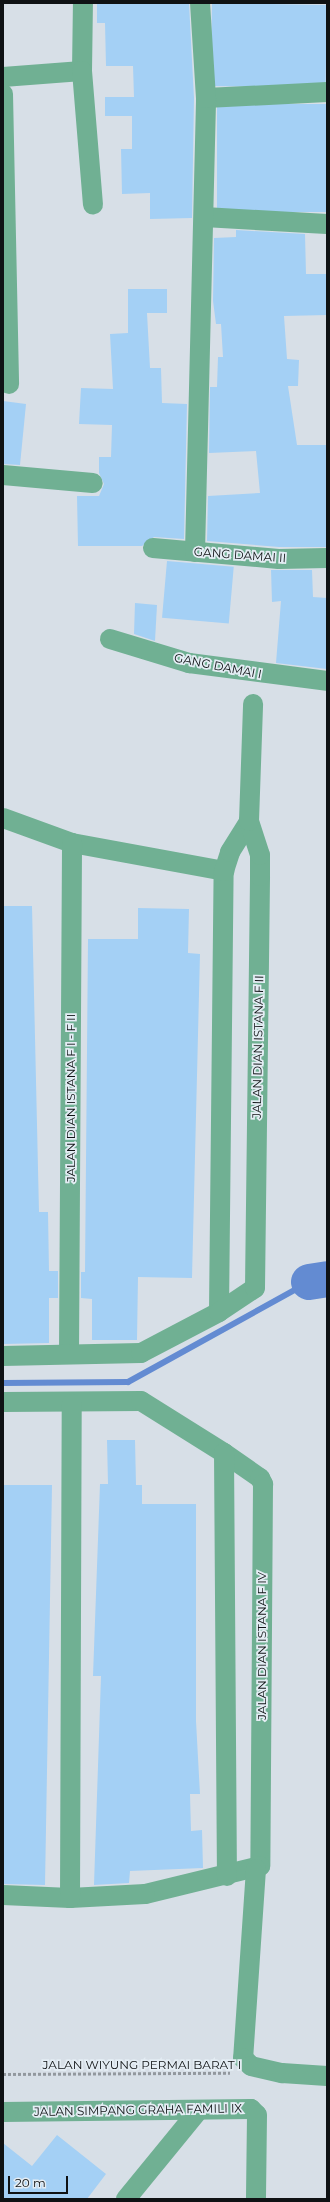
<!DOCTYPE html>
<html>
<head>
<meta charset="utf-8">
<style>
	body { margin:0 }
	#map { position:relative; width:330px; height:2202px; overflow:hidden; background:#d7dfe7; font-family:Montserrat,sans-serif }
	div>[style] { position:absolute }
	.stream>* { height:6px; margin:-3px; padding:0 3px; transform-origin:3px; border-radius:3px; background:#638bd2 }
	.river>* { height:36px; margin:-18px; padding:0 18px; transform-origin:18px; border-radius:18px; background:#638bd2 }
	.building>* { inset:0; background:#a4d0f5; transform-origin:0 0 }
	.path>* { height:2.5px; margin-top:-1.25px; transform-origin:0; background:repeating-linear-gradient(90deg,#92989e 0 3px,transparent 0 5px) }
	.minor>* { height:20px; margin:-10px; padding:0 10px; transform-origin:10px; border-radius:10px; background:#70b093 }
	span { translate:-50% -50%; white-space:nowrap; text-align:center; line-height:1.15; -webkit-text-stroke:3.5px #e4edf4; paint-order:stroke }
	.street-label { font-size:12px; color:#0f1214 }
	.frame { position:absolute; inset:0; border:4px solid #0f1214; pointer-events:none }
	.scale { position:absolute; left:8px; top:2176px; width:60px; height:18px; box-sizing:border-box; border:2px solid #0f1214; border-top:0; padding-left:5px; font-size:12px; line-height:14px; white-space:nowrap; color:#0f1214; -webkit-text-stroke:3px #e4edf4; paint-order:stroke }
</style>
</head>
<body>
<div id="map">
	<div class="stream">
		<div style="left:3px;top:1383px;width:125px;rotate:-0.5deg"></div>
		<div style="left:128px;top:1382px;width:207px;rotate:-28.9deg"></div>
	</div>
	<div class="river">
		<div style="left:309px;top:1282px;width:18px;rotate:-9deg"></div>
	</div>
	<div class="building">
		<div style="clip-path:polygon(97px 3px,189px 3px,194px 98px,192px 218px,150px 219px,150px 193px,122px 194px,121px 149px,132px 149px,132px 116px,105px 116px,105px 97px,134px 97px,133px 66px,106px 66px,105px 23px,97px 23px)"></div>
		<div style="left:212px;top:3px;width:115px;height:83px;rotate:1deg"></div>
		<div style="left:327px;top:104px;width:108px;height:110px;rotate:90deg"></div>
		<div style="clip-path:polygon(236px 230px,305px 234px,306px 274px,327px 274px,327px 315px,284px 316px,287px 359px,299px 360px,298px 386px,288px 386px,297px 445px,327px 445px,327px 547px,279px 547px,207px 541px,208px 496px,260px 493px,256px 451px,209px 453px,210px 387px,217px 387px,218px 357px,223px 357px,221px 324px,216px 324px,213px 301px,214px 238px,236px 237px)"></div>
		<div style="clip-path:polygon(128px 289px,167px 289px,167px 313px,147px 313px,150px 368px,161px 368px,162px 403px,187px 404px,184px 539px,154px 537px,142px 546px,78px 546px,77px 496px,99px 496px,104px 484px,99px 473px,99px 457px,111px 457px,112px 425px,79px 424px,81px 388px,113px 389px,110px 334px,128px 333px)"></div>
		<div style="clip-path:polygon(3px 401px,26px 404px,20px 465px,3px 464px)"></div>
		<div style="left:167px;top:561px;width:67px;height:57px;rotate:5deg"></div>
		<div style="clip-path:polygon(271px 570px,312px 570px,313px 597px,327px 598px,327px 669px,276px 663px,281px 601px,272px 602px)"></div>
		<div style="clip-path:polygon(135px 603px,157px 605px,155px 641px,134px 634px)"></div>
		<div style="clip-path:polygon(3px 906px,32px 906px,39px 1212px,48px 1212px,49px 1271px,58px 1271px,58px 1298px,49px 1298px,49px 1343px,3px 1344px)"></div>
		<div style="clip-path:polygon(138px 908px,189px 909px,188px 953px,200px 954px,192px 1278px,138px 1277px,137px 1340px,92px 1340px,92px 1299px,81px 1298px,81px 1272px,85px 1272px,88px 939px,138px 939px)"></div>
		<div style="clip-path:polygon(107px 1440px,135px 1440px,136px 1485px,142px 1485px,142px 1504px,196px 1504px,196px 1721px,200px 1794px,190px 1794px,191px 1831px,202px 1830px,203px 1868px,130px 1871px,129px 1883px,94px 1885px,101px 1676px,93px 1676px,100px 1484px,108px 1484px)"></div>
		<div style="clip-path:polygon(3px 1485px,52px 1485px,45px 1885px,3px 1884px)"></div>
		<div style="clip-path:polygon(57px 2135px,106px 2174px,87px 2199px,3px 2199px,3px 2143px,32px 2166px)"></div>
	</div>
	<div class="path">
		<div style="left:3px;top:2074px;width:227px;rotate:-0.3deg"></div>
	</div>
	<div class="minor">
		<div style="left:82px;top:71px;width:68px;rotate:-89.2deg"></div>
		<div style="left:3px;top:77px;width:79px;rotate:-4.3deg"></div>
		<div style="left:82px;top:71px;width:134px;rotate:85.3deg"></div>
		<div style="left:3px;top:94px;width:290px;rotate:88.8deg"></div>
		<div style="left:206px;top:98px;width:121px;rotate:-2.8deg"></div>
		<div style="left:204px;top:217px;width:123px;rotate:3.3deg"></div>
		<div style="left:3px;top:475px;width:90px;rotate:5.1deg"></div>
		<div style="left:153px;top:548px;width:126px;rotate:5deg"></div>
		<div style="left:279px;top:559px;width:48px;rotate:-1.2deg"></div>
		<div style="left:195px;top:552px;width:454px;rotate:-88.6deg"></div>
		<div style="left:206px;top:98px;width:95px;rotate:-93.6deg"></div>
		<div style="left:110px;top:639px;width:83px;rotate:16.9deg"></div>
		<div style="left:189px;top:663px;width:139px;rotate:7.4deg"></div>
		<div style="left:3px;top:818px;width:73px;rotate:19.9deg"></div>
		<div style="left:72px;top:843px;width:155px;rotate:10.4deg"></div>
		<div style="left:219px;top:1312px;width:441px;rotate:-89.4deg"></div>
		<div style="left:224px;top:871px;width:20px;rotate:-72deg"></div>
		<div style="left:230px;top:852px;width:36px;rotate:-58deg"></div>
		<div style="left:69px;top:1354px;width:511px;rotate:-89.66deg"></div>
		<div style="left:3px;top:1356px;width:138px;rotate:-1.2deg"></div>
		<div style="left:141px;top:1353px;width:88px;rotate:-27.7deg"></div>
		<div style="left:219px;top:1312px;width:43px;rotate:-33.7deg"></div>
		<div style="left:255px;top:1288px;width:412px;rotate:-89.3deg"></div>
		<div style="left:260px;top:876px;width:21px;rotate:-90deg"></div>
		<div style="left:260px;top:855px;width:36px;rotate:-108deg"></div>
		<div style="left:249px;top:821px;width:117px;rotate:-88deg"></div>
		<div style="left:3px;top:1402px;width:138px;rotate:-0.4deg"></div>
		<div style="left:141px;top:1401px;width:98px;rotate:32.1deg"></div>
		<div style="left:224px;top:1453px;width:44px;rotate:34.8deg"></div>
		<div style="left:260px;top:1478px;width:7px;rotate:63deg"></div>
		<div style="left:263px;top:1484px;width:382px;rotate:90.4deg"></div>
		<div style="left:260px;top:1866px;width:118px;rotate:166.3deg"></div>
		<div style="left:145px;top:1894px;width:75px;rotate:176.9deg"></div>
		<div style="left:70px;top:1898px;width:67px;rotate:-177.4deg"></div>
		<div style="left:224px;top:1453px;width:423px;rotate:89.6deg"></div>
		<div style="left:256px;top:1869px;width:189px;rotate:93.9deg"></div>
		<div style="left:243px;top:2058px;width:11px;rotate:45deg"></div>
		<div style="left:251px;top:2066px;width:32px;rotate:13deg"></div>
		<div style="left:282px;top:2073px;width:45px;rotate:3.8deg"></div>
		<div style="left:70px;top:1898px;width:494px;rotate:-89.8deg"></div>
		<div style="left:3px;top:2112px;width:248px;rotate:-0.7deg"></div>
		<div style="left:251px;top:2109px;width:8px;rotate:45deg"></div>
		<div style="left:257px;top:2115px;width:84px;rotate:90.7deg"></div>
		<div style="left:126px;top:2199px;width:114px;rotate:-50.7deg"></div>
	</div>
	<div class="street-label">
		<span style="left:240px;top:555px;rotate:4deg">GANG DAMAI II</span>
		<span style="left:218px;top:666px;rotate:11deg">GANG DAMAI I</span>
		<span style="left:258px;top:1047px;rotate:-89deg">JALAN DIAN ISTANA F II</span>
		<span style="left:71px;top:1098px;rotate:-90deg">JALAN DIAN ISTANA F I - F II</span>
		<span style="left:262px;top:1646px;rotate:-90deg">JALAN DIAN ISTANA F IV</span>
		<span style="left:142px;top:2065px">JALAN WIYUNG PERMAI BARAT I</span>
		<span style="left:138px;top:2110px;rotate:-1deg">JALAN SIMPANG GRAHA FAMILI IX</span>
	</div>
	<div class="frame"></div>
	<div class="scale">20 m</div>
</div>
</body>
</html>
